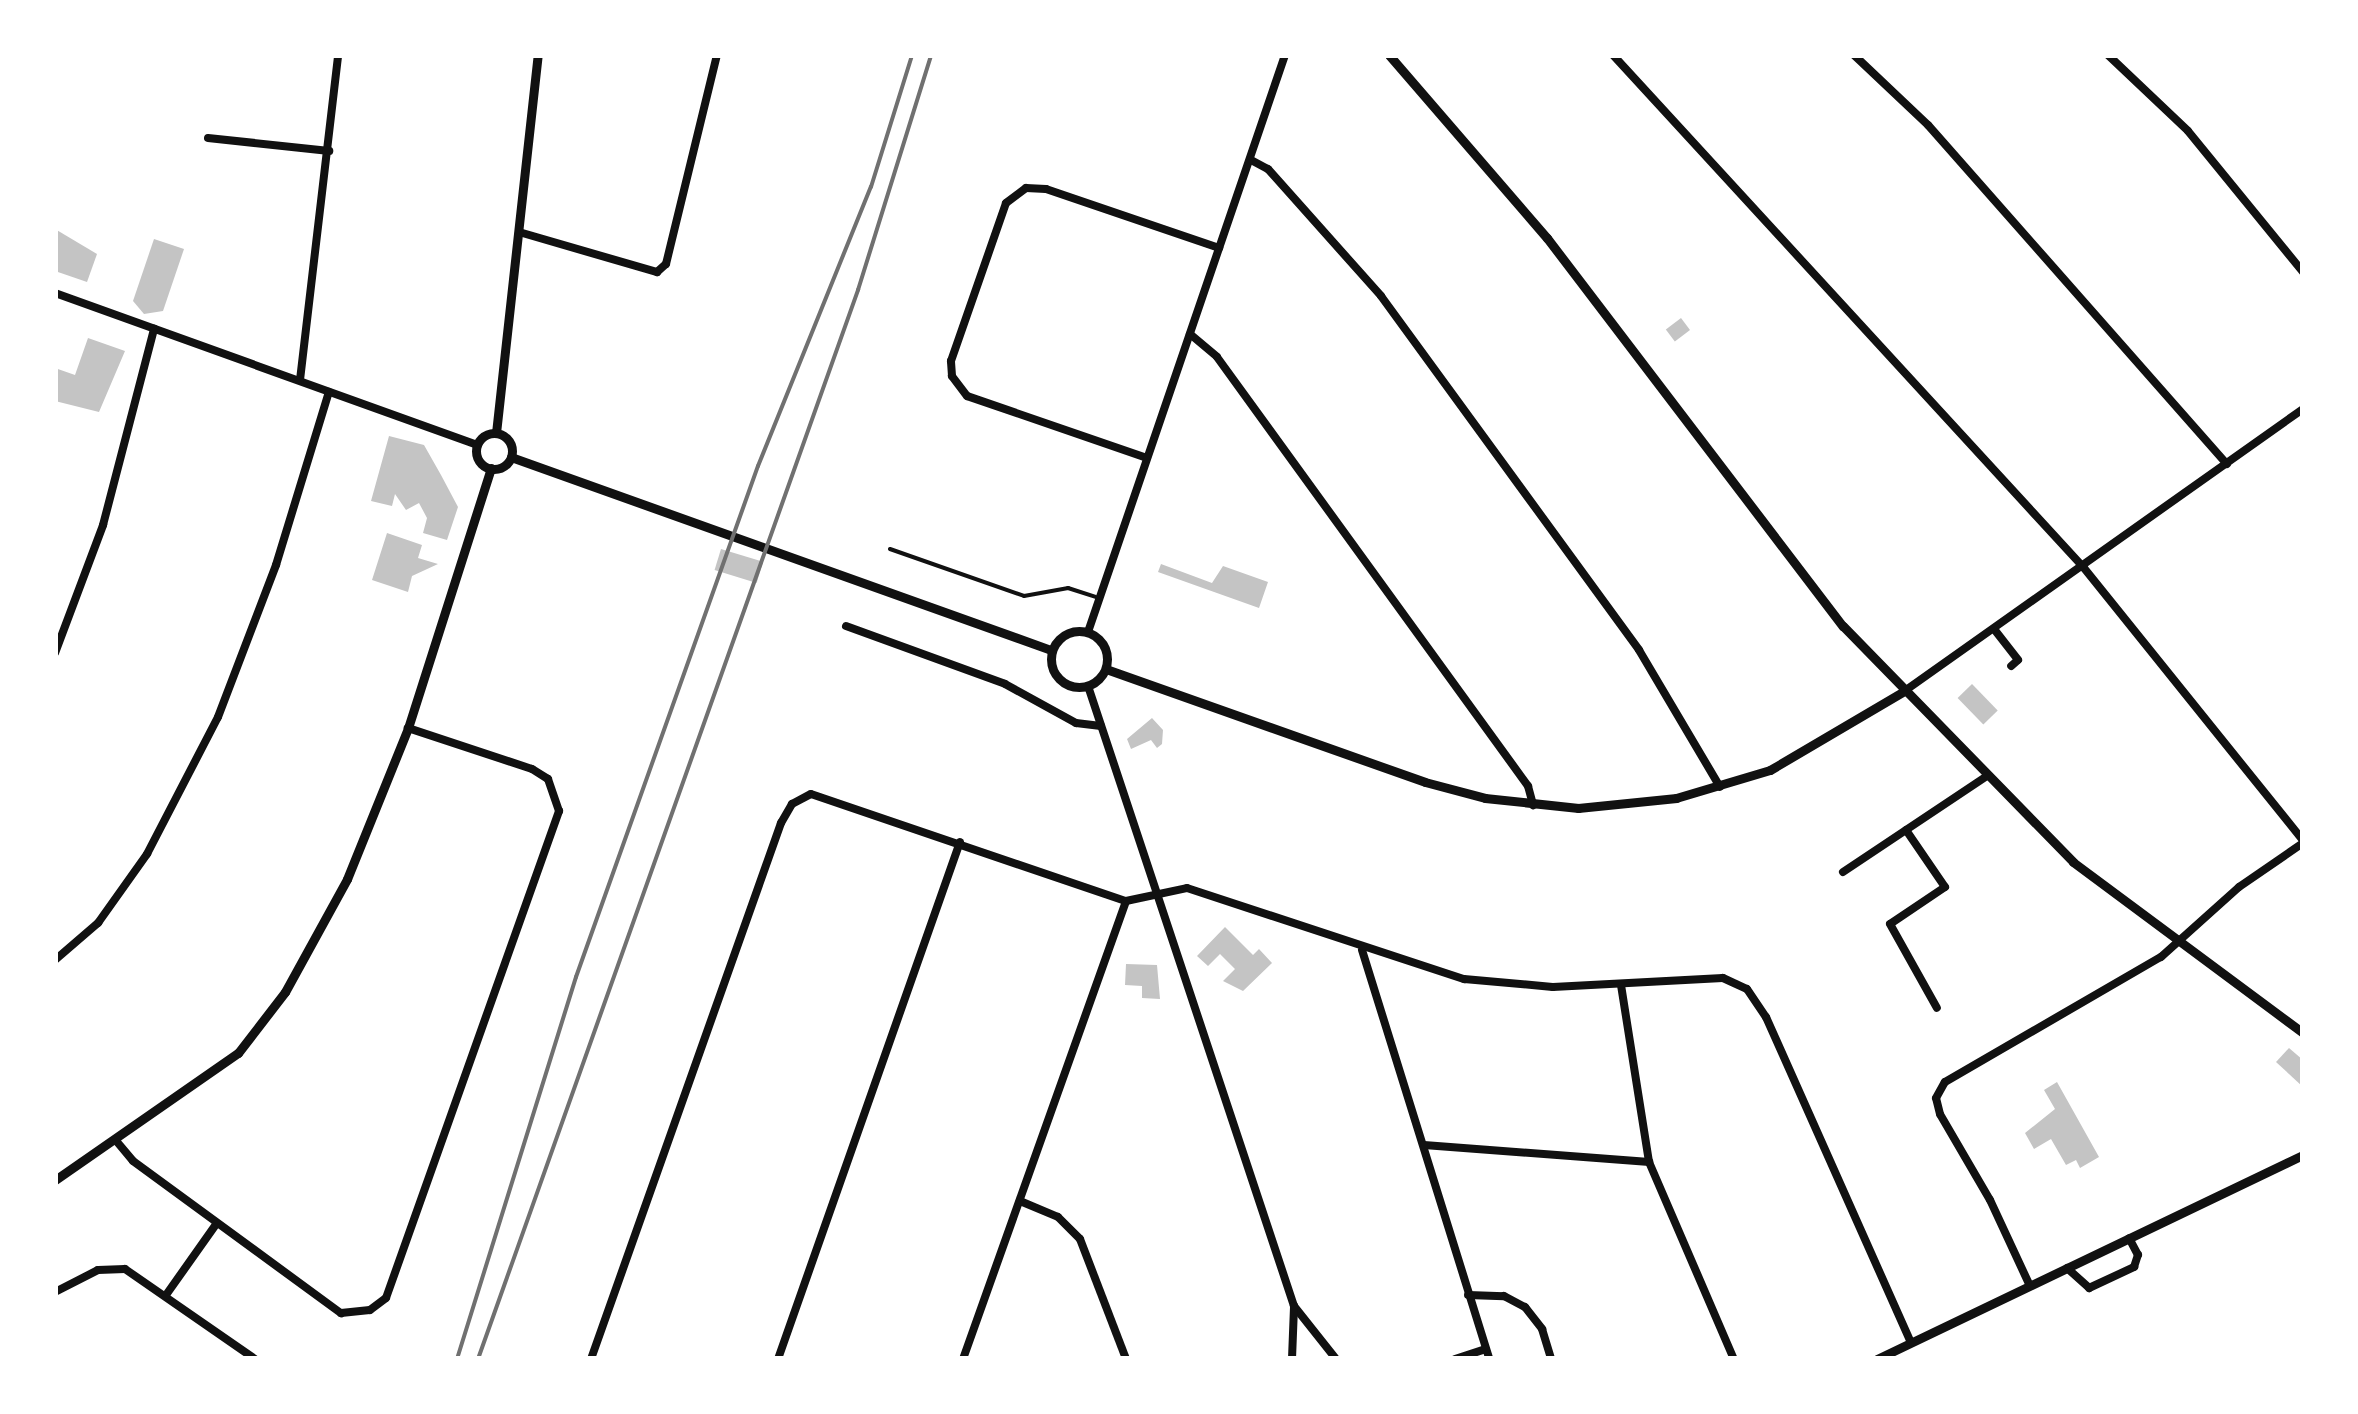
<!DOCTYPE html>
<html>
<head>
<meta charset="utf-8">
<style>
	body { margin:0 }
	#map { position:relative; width:2358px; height:1414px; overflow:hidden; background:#fff; font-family:"Source Sans 3",sans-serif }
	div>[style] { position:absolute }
	.building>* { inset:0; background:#c4c4c4; transform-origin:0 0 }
	.service>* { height:4px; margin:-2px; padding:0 2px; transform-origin:2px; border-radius:2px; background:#111 }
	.minor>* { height:8px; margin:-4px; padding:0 4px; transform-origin:4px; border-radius:4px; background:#111 }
	.tertiary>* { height:9px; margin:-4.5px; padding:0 4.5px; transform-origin:4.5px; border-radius:4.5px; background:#111 }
	.tertiary>.ring { margin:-4.5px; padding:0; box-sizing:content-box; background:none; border:9px solid #111; border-radius:50% }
	.rail>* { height:4px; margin:-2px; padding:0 2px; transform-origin:2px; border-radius:2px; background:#707070 }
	span { translate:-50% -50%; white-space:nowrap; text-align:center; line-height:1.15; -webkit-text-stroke:8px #fff; paint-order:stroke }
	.frame { position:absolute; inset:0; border:58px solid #fff; pointer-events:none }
</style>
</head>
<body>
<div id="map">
	<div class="building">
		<div style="clip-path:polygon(55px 229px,97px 254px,87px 282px,55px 271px)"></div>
		<div style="clip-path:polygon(154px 239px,184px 249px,163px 311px,144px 314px,133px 301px)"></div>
		<div style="left:1681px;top:318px;width:15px;height:19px;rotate:53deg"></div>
		<div style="clip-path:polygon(88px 338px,125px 351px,99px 412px,55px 401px,55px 368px,75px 375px)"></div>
		<div style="clip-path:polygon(389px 436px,424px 445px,441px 475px,458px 507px,447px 540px,423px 533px,427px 518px,419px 503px,406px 510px,395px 494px,392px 506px,371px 501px)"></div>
		<div style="clip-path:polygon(387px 533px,422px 545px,418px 558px,438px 564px,412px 576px,408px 592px,372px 580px)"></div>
		<div style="left:721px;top:549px;width:44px;height:22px;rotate:17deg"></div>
		<div style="clip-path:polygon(1161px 564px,1212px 583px,1223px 566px,1268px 582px,1259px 608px,1158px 572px)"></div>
		<div style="left:1972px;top:684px;width:37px;height:20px;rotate:46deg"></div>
		<div style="clip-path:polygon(1152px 718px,1163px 730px,1162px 744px,1157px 748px,1151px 740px,1131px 749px,1127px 739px)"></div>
		<div style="clip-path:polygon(1225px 927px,1253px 955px,1259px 949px,1272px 963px,1243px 991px,1223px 981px,1235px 969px,1220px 954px,1208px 966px,1197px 956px)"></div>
		<div style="clip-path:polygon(1126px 964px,1157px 965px,1160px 999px,1142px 998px,1142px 986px,1125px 985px)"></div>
		<div style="clip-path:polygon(2289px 1048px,2303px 1060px,2303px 1087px,2276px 1062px)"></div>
		<div style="clip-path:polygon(2057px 1082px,2099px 1157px,2080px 1168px,2076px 1160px,2066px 1165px,2051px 1139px,2034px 1149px,2025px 1133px,2055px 1109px,2044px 1090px)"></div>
	</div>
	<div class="service">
		<div style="left:890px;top:549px;width:142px;rotate:19.3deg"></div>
		<div style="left:1024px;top:596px;width:45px;rotate:-10.3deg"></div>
		<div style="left:1068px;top:588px;width:29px;rotate:18deg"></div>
	</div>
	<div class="minor">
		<div style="left:1613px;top:55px;width:696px;rotate:47.44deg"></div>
		<div style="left:2084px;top:568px;width:349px;rotate:51.2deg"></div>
		<div style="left:1854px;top:55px;width:102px;rotate:43.4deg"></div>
		<div style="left:1928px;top:125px;width:452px;rotate:48.6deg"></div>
		<div style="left:2108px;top:55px;width:110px;rotate:43.5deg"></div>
		<div style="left:2188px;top:131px;width:182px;rotate:50.8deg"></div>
		<div style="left:208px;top:138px;width:122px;rotate:6.1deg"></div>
		<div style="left:1251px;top:160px;width:19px;rotate:28deg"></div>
		<div style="left:1268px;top:169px;width:170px;rotate:48.3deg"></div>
		<div style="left:1381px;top:296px;width:438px;rotate:53.9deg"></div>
		<div style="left:1639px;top:650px;width:159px;rotate:59.4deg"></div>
		<div style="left:519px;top:232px;width:144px;rotate:16.2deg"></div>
		<div style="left:657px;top:272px;width:12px;rotate:-42deg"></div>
		<div style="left:666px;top:264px;width:215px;rotate:-76.3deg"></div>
		<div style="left:55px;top:293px;width:449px;rotate:19.8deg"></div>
		<div style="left:1190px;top:334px;width:35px;rotate:40deg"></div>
		<div style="left:1217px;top:357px;width:530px;rotate:54.06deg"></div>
		<div style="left:1528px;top:786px;width:20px;rotate:75deg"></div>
		<div style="left:300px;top:380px;width:327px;rotate:-83.3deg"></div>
		<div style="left:1147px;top:458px;width:190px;rotate:-161deg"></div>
		<div style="left:967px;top:396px;width:25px;rotate:-127deg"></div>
		<div style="left:952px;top:376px;width:15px;rotate:-94deg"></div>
		<div style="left:951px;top:361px;width:167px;rotate:-70.8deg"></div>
		<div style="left:1006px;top:203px;width:25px;rotate:-37deg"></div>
		<div style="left:1026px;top:188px;width:20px;rotate:3deg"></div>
		<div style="left:1046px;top:189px;width:183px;rotate:18.8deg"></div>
		<div style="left:846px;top:626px;width:169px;rotate:20deg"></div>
		<div style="left:1005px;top:684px;width:81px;rotate:28.8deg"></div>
		<div style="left:1076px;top:723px;width:25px;rotate:7deg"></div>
		<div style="left:1994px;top:629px;width:39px;rotate:52deg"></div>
		<div style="left:2018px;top:660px;width:9px;rotate:139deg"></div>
		<div style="left:1088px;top:632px;width:610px;rotate:-71.15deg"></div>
		<div style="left:55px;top:653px;width:137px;rotate:-69.4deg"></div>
		<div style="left:103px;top:525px;width:203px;rotate:-75.4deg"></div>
		<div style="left:1088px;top:686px;width:653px;rotate:71.62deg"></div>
		<div style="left:1294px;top:1306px;width:68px;rotate:51.6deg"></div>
		<div style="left:1906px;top:690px;width:486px;rotate:-35.3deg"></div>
		<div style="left:1906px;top:830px;width:69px;rotate:55.6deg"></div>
		<div style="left:1945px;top:887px;width:66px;rotate:146.1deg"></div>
		<div style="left:1890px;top:924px;width:96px;rotate:60.8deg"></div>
		<div style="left:1843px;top:872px;width:173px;rotate:-33.7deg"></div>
		<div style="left:1362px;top:950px;width:428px;rotate:72.7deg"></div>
		<div style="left:55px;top:960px;width:57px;rotate:-40.7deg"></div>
		<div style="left:98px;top:923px;width:85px;rotate:-54.6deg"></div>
		<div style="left:147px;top:854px;width:154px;rotate:-62.6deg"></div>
		<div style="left:218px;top:717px;width:163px;rotate:-69.1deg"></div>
		<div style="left:276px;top:565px;width:181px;rotate:-73deg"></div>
		<div style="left:1621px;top:985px;width:179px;rotate:81deg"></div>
		<div style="left:1649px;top:1162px;width:215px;rotate:66.7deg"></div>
		<div style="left:118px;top:1143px;width:23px;rotate:50deg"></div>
		<div style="left:133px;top:1161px;width:258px;rotate:36.2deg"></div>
		<div style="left:341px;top:1313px;width:29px;rotate:-6deg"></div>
		<div style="left:370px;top:1310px;width:20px;rotate:-37deg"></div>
		<div style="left:386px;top:1298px;width:517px;rotate:-70.44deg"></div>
		<div style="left:559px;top:811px;width:34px;rotate:-109deg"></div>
		<div style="left:548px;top:779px;width:19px;rotate:-148deg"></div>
		<div style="left:532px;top:769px;width:131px;rotate:-161.7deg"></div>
		<div style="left:1424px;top:1145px;width:226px;rotate:4.3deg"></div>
		<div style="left:1020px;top:1201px;width:41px;rotate:22.8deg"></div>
		<div style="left:1058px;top:1217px;width:31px;rotate:45deg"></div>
		<div style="left:1080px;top:1239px;width:129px;rotate:69deg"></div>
		<div style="left:2067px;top:1268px;width:30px;rotate:42deg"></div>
		<div style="left:2089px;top:1288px;width:50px;rotate:-25deg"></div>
		<div style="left:2134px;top:1267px;width:13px;rotate:-72deg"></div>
		<div style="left:2138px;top:1255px;width:19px;rotate:-118deg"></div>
		<div style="left:2030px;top:1286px;width:95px;rotate:-114.9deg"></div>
		<div style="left:1990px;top:1200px;width:99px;rotate:-120.2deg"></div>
		<div style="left:1940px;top:1114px;width:16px;rotate:-104deg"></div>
		<div style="left:1936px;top:1098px;width:18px;rotate:-61deg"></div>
		<div style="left:1945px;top:1082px;width:250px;rotate:-30.1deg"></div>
		<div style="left:2161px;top:957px;width:105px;rotate:-41.9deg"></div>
		<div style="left:2239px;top:887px;width:78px;rotate:-34.5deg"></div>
		<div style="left:55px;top:1292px;width:48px;rotate:-27.1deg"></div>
		<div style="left:98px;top:1270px;width:27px;rotate:-2deg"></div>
		<div style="left:125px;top:1269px;width:158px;rotate:34.7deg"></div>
		<div style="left:166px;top:1295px;width:88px;rotate:-54.7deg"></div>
		<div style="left:1468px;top:1295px;width:36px;rotate:2deg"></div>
		<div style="left:1504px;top:1296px;width:24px;rotate:28deg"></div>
		<div style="left:1525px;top:1307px;width:28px;rotate:52deg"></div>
		<div style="left:1542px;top:1329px;width:31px;rotate:73deg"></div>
		<div style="left:591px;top:1359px;width:569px;rotate:-70.48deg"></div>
		<div style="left:781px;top:823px;width:22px;rotate:-60deg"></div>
		<div style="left:792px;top:804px;width:21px;rotate:-28deg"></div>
		<div style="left:811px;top:794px;width:333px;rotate:18.8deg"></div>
		<div style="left:1126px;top:901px;width:62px;rotate:-12deg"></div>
		<div style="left:1187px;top:888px;width:292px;rotate:18.2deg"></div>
		<div style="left:1464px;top:979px;width:89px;rotate:5.1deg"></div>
		<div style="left:1553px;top:987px;width:170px;rotate:-3deg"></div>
		<div style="left:1723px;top:978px;width:26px;rotate:25deg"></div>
		<div style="left:1747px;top:989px;width:34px;rotate:56deg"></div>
		<div style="left:1766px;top:1017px;width:357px;rotate:66deg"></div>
		<div style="left:778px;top:1359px;width:548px;rotate:-70.61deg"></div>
		<div style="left:963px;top:1359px;width:486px;rotate:-70.4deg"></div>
		<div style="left:1292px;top:1359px;width:53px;rotate:-87.8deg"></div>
		<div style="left:1455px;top:1359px;width:32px;rotate:-18deg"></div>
	</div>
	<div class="tertiary">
		<div style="left:1389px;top:55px;width:242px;rotate:49.2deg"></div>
		<div style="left:1547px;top:238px;width:488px;rotate:52.7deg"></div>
		<div style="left:1843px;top:626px;width:330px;rotate:45.7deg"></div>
		<div style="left:2073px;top:862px;width:287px;rotate:36.6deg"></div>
		<div style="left:496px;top:433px;width:380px;rotate:-83.7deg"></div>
		<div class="ring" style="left:476px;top:433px;width:27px;height:27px"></div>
		<div style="left:511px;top:457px;width:573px;rotate:19.67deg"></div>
		<div class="ring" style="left:1051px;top:631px;width:47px;height:47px"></div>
		<div style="left:1106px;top:669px;width:338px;rotate:19.5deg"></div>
		<div style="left:1425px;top:782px;width:62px;rotate:14.9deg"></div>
		<div style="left:1485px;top:798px;width:94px;rotate:6.1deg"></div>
		<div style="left:1578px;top:808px;width:99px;rotate:-5.8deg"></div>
		<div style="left:1676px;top:798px;width:98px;rotate:-16.6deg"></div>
		<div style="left:1770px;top:770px;width:158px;rotate:-30.5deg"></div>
		<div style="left:55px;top:1180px;width:223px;rotate:-34.8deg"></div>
		<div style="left:238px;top:1053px;width:77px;rotate:-52.4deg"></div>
		<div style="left:285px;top:992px;width:129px;rotate:-61.2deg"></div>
		<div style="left:347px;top:879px;width:163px;rotate:-68deg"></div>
		<div style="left:408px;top:728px;width:273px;rotate:-72.3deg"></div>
		<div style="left:1877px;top:1359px;width:472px;rotate:-25.6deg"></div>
	</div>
	<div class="rail">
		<div style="left:457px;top:1359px;width:400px;rotate:-72.7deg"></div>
		<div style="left:576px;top:977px;width:542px;rotate:-70.4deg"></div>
		<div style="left:758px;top:466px;width:301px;rotate:-68deg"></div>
		<div style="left:871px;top:187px;width:138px;rotate:-72.7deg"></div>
		<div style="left:478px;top:1359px;width:1135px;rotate:-70.43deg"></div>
		<div style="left:858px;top:290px;width:246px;rotate:-72.7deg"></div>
	</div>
	<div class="frame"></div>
</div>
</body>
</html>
